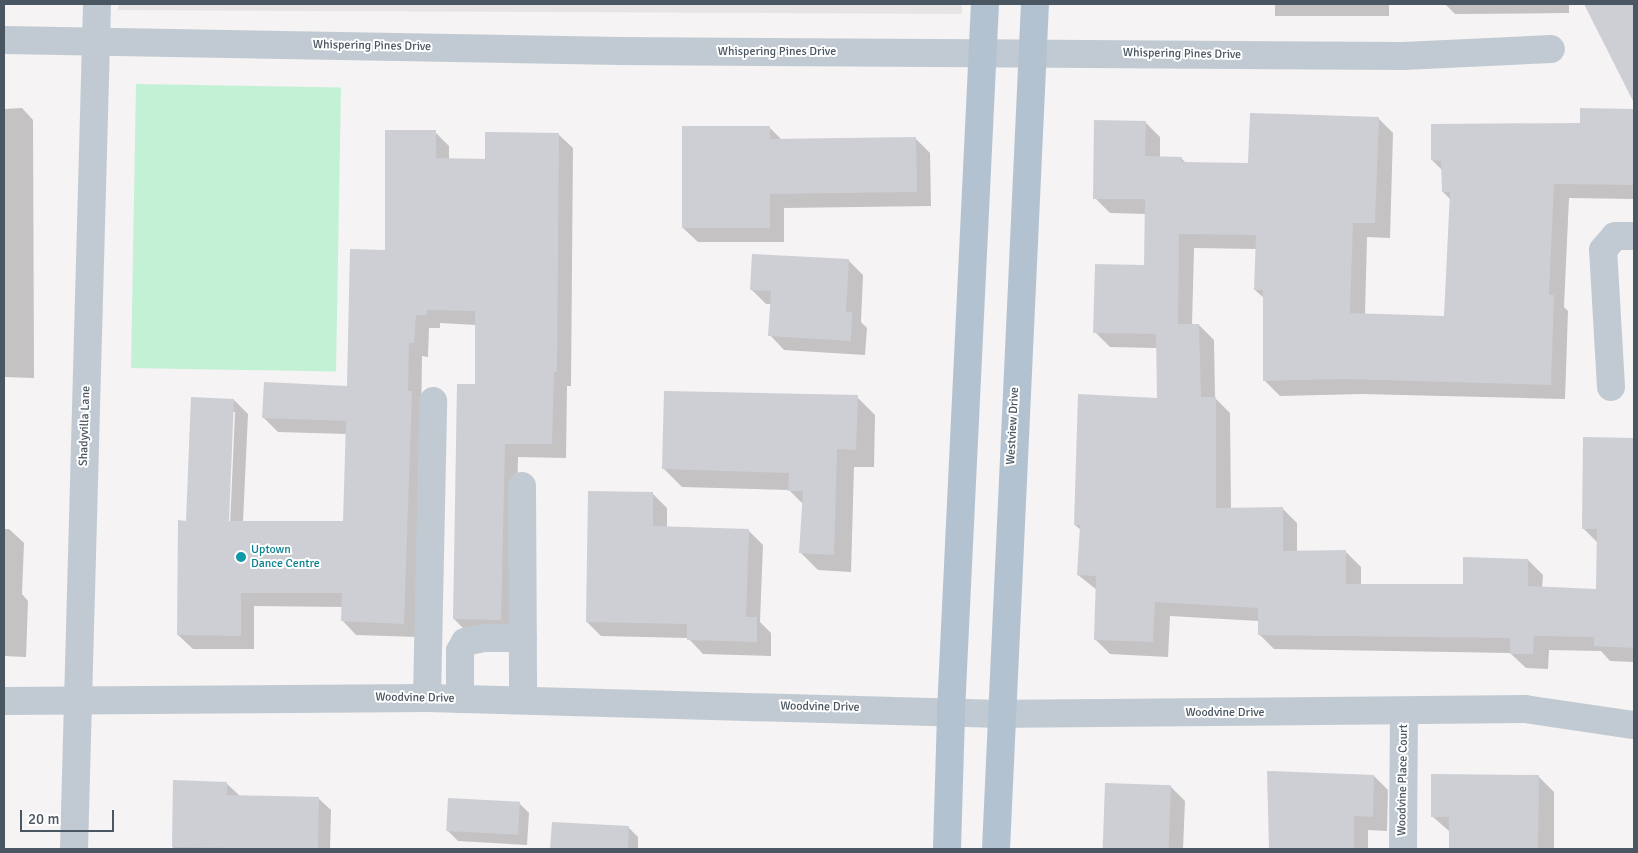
<!DOCTYPE html>
<html>
<head>
<meta charset="utf-8">
<style>
	body { margin:0 }
	#map { position:relative; width:1638px; height:853px; overflow:hidden; background:#f5f3f3; font-family:Signika,sans-serif }
	div>[style] { position:absolute }
	.education>* { inset:0; background:#e6e4e5 }
	.green>* { inset:0; background:#c3f1d5; transform-origin:0 0 }
	.shadow>* { inset:0; background:#0003; transform-origin:0 0 }
	.building>* { inset:0; background:#cdcfd5; transform-origin:0 0 }
	.minor>* { height:28px; margin:-14px; padding:0 14px; transform-origin:14px; border-radius:14px; background:#c1cad2 }
	.major>* { height:28px; margin:-14px; padding:0 14px; transform-origin:14px; border-radius:14px; background:#b3c2d1 }
	.dots>* { width:14px; height:14px; translate:-50% -50%; box-sizing:border-box; border:2px solid #fff; border-radius:50% }
	span { translate:-50% -50%; white-space:nowrap; text-align:center; line-height:1.15; -webkit-text-stroke:4px #fff; paint-order:stroke }
	.street-label { font-size:12px; color:#4a5661 }
	.culture-label { font-size:12px; color:#0d838f }
	.left { translate:0 -50%; text-align:left }
	.frame { position:absolute; inset:0; border:5px solid #4a5661; pointer-events:none }
	.scale { position:absolute; left:20px; top:810px; width:94px; height:22px; box-sizing:border-box; border:2px solid #4a5661; border-top:0; padding-left:6px; font-size:15px; line-height:18px; white-space:nowrap; color:#4a5661; -webkit-text-stroke:4px #fff; paint-order:stroke }
</style>
</head>
<body>
<div id="map">
	<div class="education">
		<div style="clip-path:polygon(118px 4px,962px 4px,962px 14px,118px 10px)"></div>
	</div>
	<div class="green">
		<div style="left:136px;top:84px;width:205px;height:284px;rotate:1deg"></div>
	</div>
	<div class="shadow">
		<div style="left:1275px;top:4px;width:114px;height:12px"></div>
		<div style="clip-path:polygon(1445px 4px,1569px 4px,1569px 13px,1455px 14px)"></div>
		<div style="clip-path:polygon(1585px 4px,1634px 4px,1634px 90px,1623px 79px)"></div>
		<div style="clip-path:polygon(22px 108px,33px 120px,34px 378px,4px 377px,4px 109px)"></div>
		<div style="clip-path:polygon(1581px 109px,1634px 110px,1634px 199px,1569px 198px,1564px 307px,1568px 311px,1565px 399px,1361px 394px,1280px 396px,1265px 381px,1265px 299px,1255px 290px,1257px 249px,1194px 248px,1192px 325px,1199px 325px,1214px 340px,1215px 398px,1230px 413px,1231px 509px,1282px 508px,1297px 523px,1297px 552px,1346px 552px,1361px 567px,1361px 585px,1464px 585px,1528px 560px,1543px 575px,1542px 588px,1597px 590px,1598px 543px,1583px 528px,1584px 439px,1634px 439px,1634px 662px,1610px 661px,1601px 651px,1549px 650px,1548px 669px,1526px 668px,1510px 653px,1274px 649px,1259px 634px,1259px 621px,1170px 616px,1168px 657px,1110px 654px,1095px 639px,1097px 590px,1078px 575px,1081px 530px,1075px 525px,1158px 399px,1157px 348px,1110px 347px,1095px 332px,1145px 266px,1146px 214px,1110px 213px,1095px 198px,1145px 122px,1160px 137px,1160px 158px,1181px 158px,1186px 163px,1249px 164px,1378px 118px,1393px 133px,1390px 238px,1367px 237px,1365px 315px,1445px 317px,1451px 200px,1443px 192px,1443px 171px,1432px 160px,1581px 124px)"></div>
		<div style="clip-path:polygon(769px 127px,782px 140px,916px 139px,930px 153px,931px 206px,784px 208px,784px 242px,698px 242px,683px 228px)"></div>
		<div style="clip-path:polygon(evenodd,435px 132px,449px 146px,449px 159px,486px 160px,558px 134px,573px 148px,571px 386px,567px 386px,566px 458px,518px 457px,514px 634px,468px 633px,454px 619px,476px 386px,476px 325px,440px 323px,440px 328px,429px 328px,428px 357px,422px 356px,418px 637px,356px 635px,342px 620px,343px 607px,254px 606px,254px 649px,193px 649px,178px 635px,187px 522px,234px 400px,248px 414px,243px 522px,344px 522px,347px 434px,278px 432px,263px 417px,348px 388px,386px 251px,435px 132px,232px 412px,235px 412px,230px 527px,228px 527px,232px 412px)"></div>
		<div style="clip-path:polygon(849px 261px,863px 275px,861px 322px,867px 328px,865px 355px,784px 350px,770px 335px,771px 304px,766px 304px,751px 289px)"></div>
		<div style="clip-path:polygon(857px 397px,875px 415px,874px 467px,854px 467px,851px 572px,818px 570px,800px 552px,803px 504px,789px 490px,682px 487px,664px 469px)"></div>
		<div style="clip-path:polygon(653px 494px,667px 508px,667px 527px,748px 530px,763px 545px,760px 622px,771px 633px,771px 656px,703px 654px,688px 638px,601px 636px,587px 622px)"></div>
		<div style="clip-path:polygon(4px 529px,9px 529px,24px 543px,22px 594px,28px 601px,26px 657px,4px 656px)"></div>
		<div style="clip-path:polygon(1268px 772px,1374px 776px,1388px 790px,1387px 831px,1368px 830px,1368px 849px,1270px 849px)"></div>
		<div style="clip-path:polygon(1538px 776px,1554px 792px,1554px 849px,1451px 849px,1450px 832px,1432px 816px)"></div>
		<div style="clip-path:polygon(174px 782px,226px 783px,240px 796px,318px 798px,331px 810px,330px 849px,173px 849px)"></div>
		<div style="clip-path:polygon(1106px 784px,1170px 786px,1185px 801px,1183px 849px,1104px 849px)"></div>
		<div style="clip-path:polygon(519px 803px,529px 813px,527px 845px,458px 841px,448px 831px)"></div>
		<div style="clip-path:polygon(553px 823px,628px 827px,638px 837px,638px 849px,551px 849px)"></div>
	</div>
	<div class="building">
		<div style="clip-path:polygon(1584px 4px,1634px 4px,1634px 103px)"></div>
		<div style="clip-path:polygon(1580px 108px,1634px 109px,1634px 185px,1554px 184px,1549px 295px,1554px 295px,1551px 385px,1345px 379px,1263px 381px,1263px 290px,1254px 290px,1256px 235px,1179px 234px,1178px 324px,1199px 324px,1201px 397px,1216px 397px,1216px 508px,1283px 507px,1283px 551px,1346px 550px,1346px 584px,1463px 584px,1463px 557px,1528px 559px,1528px 586px,1596px 589px,1597px 529px,1582px 529px,1583px 437px,1634px 438px,1634px 648px,1594px 646px,1594px 637px,1534px 636px,1533px 654px,1510px 654px,1510px 638px,1258px 635px,1258px 608px,1155px 602px,1153px 642px,1094px 640px,1096px 576px,1077px 575px,1080px 525px,1074px 525px,1078px 394px,1157px 398px,1156px 334px,1093px 333px,1095px 264px,1144px 265px,1145px 199px,1093px 199px,1094px 120px,1146px 121px,1145px 156px,1182px 157px,1181px 162px,1248px 163px,1250px 113px,1379px 117px,1375px 223px,1353px 223px,1350px 313px,1444px 316px,1450px 192px,1442px 192px,1441px 161px,1431px 160px,1431px 124px,1580px 123px)"></div>
		<div style="clip-path:polygon(682px 126px,770px 126px,770px 139px,916px 137px,917px 192px,770px 194px,770px 228px,682px 228px)"></div>
		<div style="clip-path:polygon(385px 130px,436px 130px,436px 158px,485px 159px,485px 132px,559px 133px,557px 372px,554px 372px,552px 444px,505px 444px,501px 620px,453px 619px,457px 384px,475px 384px,475px 311px,427px 310px,427px 315px,416px 315px,414px 343px,409px 343px,408px 391px,412px 391px,404px 624px,341px 621px,342px 593px,241px 593px,241px 636px,177px 635px,178px 520px,186px 521px,191px 397px,234px 399px,229px 521px,343px 521px,346px 421px,262px 418px,264px 382px,347px 386px,350px 249px,385px 250px)"></div>
		<div style="clip-path:polygon(752px 254px,849px 259px,846px 312px,852px 312px,851px 341px,768px 336px,771px 291px,750px 290px)"></div>
		<div style="clip-path:polygon(664px 391px,858px 395px,856px 450px,837px 449px,834px 555px,799px 553px,803px 491px,788px 491px,789px 473px,662px 469px)"></div>
		<div style="clip-path:polygon(588px 491px,653px 492px,653px 526px,749px 529px,746px 617px,757px 617px,757px 642px,687px 640px,687px 624px,586px 622px)"></div>
		<div style="clip-path:polygon(1267px 771px,1374px 775px,1373px 817px,1354px 816px,1354px 849px,1269px 849px)"></div>
		<div style="clip-path:polygon(1431px 774px,1539px 775px,1538px 849px,1449px 849px,1449px 817px,1431px 817px)"></div>
		<div style="clip-path:polygon(173px 780px,227px 782px,227px 795px,319px 797px,318px 849px,172px 847px)"></div>
		<div style="left:1105px;top:783px;width:66px;height:66px;rotate:2deg"></div>
		<div style="left:448px;top:798px;width:72px;height:33px;rotate:3deg"></div>
		<div style="clip-path:polygon(552px 822px,629px 826px,628px 849px,550px 849px)"></div>
	</div>
	<div class="minor">
		<div style="left:4px;top:40px;width:617px;rotate:1.02deg"></div>
		<div style="left:621px;top:51px;width:782px;rotate:0.37deg"></div>
		<div style="left:1403px;top:56px;width:148px;rotate:-2.7deg"></div>
		<div style="left:1611px;top:387px;width:137px;rotate:-93.3deg"></div>
		<div style="left:1603px;top:250px;width:18px;rotate:-49deg"></div>
		<div style="left:1615px;top:236px;width:19px"></div>
		<div style="left:522px;top:486px;width:214px;rotate:89.7deg"></div>
		<div style="left:427px;top:698px;width:297px;rotate:-88.8deg"></div>
		<div style="left:460px;top:699px;width:48px;rotate:-90deg"></div>
		<div style="left:460px;top:651px;width:10px;rotate:-61deg"></div>
		<div style="left:465px;top:642px;width:19px;rotate:-12deg"></div>
		<div style="left:484px;top:638px;width:39px"></div>
		<div style="left:4px;top:701px;width:423px;rotate:-0.4deg"></div>
		<div style="left:427px;top:698px;width:574px;rotate:1.6deg"></div>
		<div style="left:1001px;top:714px;width:524px;rotate:-0.55deg"></div>
		<div style="left:1525px;top:709px;width:110px;rotate:8.4deg"></div>
		<div style="left:74px;top:849px;width:845px;rotate:-88.44deg"></div>
		<div style="left:1403px;top:849px;width:137px;rotate:-89.6deg"></div>
	</div>
	<div class="major">
		<div style="left:947px;top:849px;width:138px;rotate:-88.3deg"></div>
		<div style="left:951px;top:711px;width:708px;rotate:-87.25deg"></div>
		<div style="left:996px;top:849px;width:846px;rotate:-87.36deg"></div>
	</div>
	<div class="dots">
		<div style="left:241px;top:557px;background:#0f9aa8"></div>
	</div>
	<div class="street-label">
		<span style="left:372px;top:46px;rotate:1deg">Whispering Pines Drive</span>
		<span style="left:777px;top:52px">Whispering Pines Drive</span>
		<span style="left:1182px;top:54px;rotate:1deg">Whispering Pines Drive</span>
		<span style="left:85px;top:426px;rotate:-88deg">Shadyvilla Lane</span>
		<span style="left:1013px;top:426px;rotate:-87deg">Westview Drive</span>
		<span style="left:415px;top:698px;rotate:1deg">Woodvine Drive</span>
		<span style="left:820px;top:707px;rotate:1deg">Woodvine Drive</span>
		<span style="left:1225px;top:713px">Woodvine Drive</span>
		<span style="left:1403px;top:780px;rotate:-89deg">Woodvine Place Court</span>
	</div>
	<div class="culture-label">
		<span class="left" style="left:251px;top:557px">Uptown<br>Dance Centre</span>
	</div>
	<div class="frame"></div>
	<div class="scale">20 m</div>
</div>
</body>
</html>
